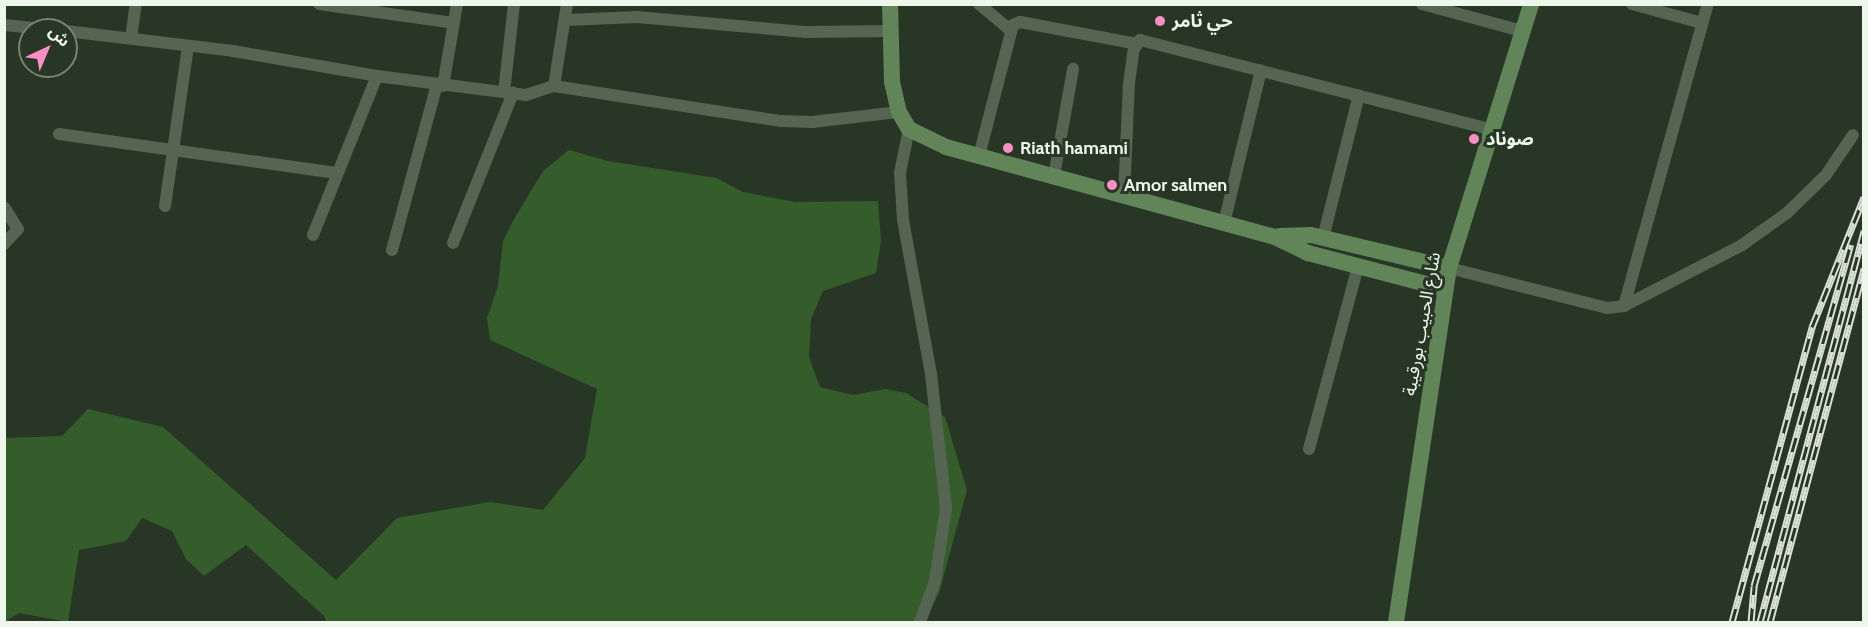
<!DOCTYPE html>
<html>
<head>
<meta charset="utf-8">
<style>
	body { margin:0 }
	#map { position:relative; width:1868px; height:627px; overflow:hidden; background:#283625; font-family:Cabin,"Noto Sans Arabic",sans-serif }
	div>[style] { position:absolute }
	.green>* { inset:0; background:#345d2b }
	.street>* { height:12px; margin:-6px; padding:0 6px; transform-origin:6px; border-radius:6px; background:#566552 }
	.secondary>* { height:16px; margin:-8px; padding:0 8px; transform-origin:8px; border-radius:8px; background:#618459 }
	.rail>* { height:7px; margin-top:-3.5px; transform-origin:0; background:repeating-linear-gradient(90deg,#283625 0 14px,#d9e2d6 0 28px); box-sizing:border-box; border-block:2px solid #d9e2d6 }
	.dots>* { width:16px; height:16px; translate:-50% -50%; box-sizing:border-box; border:3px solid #283625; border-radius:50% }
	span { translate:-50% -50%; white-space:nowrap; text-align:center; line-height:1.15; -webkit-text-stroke:6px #283625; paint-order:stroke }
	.poi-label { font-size:18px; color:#eef7ec; font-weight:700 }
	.left { translate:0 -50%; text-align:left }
	.street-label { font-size:18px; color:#eef7ec }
	.frame { position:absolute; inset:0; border:6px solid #eef7ec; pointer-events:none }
	.north { position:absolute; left:18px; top:18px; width:60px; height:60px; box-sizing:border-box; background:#283625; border:2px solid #778375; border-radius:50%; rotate:44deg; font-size:16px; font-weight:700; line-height:24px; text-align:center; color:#eef7ec }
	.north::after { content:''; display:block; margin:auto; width:21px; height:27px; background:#fb8fc4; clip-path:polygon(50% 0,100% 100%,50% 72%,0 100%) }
</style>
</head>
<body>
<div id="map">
	<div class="green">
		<div style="clip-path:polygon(569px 150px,608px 161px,716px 178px,743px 192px,795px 202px,878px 201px,881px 241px,876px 273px,823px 291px,811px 319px,809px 357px,820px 387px,853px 395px,885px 389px,906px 393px,945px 417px,967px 490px,939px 593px,924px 622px,326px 622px,325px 617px,246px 545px,204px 576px,186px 559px,172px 531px,142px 518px,126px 541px,79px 550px,68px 622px,19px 613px,5px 622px,4px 438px,62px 436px,88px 409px,163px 427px,336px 580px,397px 518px,490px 502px,543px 510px,585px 458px,597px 389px,490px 340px,487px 318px,498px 286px,503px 241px,513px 221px,543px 171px)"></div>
	</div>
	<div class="street">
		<div style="left:319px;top:4px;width:136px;rotate:8deg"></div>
		<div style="left:979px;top:4px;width:40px;rotate:40deg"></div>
		<div style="left:1422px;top:4px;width:104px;rotate:15.1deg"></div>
		<div style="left:1632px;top:4px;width:73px;rotate:15.2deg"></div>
		<div style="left:566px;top:20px;width:71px;rotate:-2.4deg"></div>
		<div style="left:637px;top:17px;width:170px;rotate:5.1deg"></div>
		<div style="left:806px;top:32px;width:85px;rotate:-0.7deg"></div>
		<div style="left:4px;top:25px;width:50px;rotate:5.7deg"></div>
		<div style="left:66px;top:31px;width:168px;rotate:6.8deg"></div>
		<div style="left:233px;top:51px;width:146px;rotate:9.8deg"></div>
		<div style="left:377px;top:76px;width:150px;rotate:7.3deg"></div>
		<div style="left:526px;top:95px;width:29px;rotate:-18deg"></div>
		<div style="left:554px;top:86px;width:83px;rotate:-81deg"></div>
		<div style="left:131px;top:38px;width:34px;rotate:-82deg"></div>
		<div style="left:443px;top:86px;width:83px;rotate:-80.3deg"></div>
		<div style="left:554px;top:86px;width:230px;rotate:8.8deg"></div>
		<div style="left:781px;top:121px;width:31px;rotate:2deg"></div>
		<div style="left:812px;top:122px;width:88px;rotate:-6.6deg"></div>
		<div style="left:504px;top:92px;width:89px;rotate:-83.5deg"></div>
		<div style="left:909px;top:129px;width:45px;rotate:101.6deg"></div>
		<div style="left:900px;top:173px;width:47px;rotate:86.3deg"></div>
		<div style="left:903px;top:220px;width:157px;rotate:79.7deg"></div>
		<div style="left:931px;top:374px;width:135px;rotate:83.6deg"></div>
		<div style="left:946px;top:508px;width:74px;rotate:98.6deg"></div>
		<div style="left:935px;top:581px;width:44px;rotate:110.1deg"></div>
		<div style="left:59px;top:134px;width:280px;rotate:8deg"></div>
		<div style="left:979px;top:156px;width:135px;rotate:-75.5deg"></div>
		<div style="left:1013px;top:25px;width:8px;rotate:-23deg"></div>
		<div style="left:1020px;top:22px;width:119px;rotate:10.6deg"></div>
		<div style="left:1054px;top:176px;width:109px;rotate:-79.9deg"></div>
		<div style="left:1124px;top:196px;width:113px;rotate:-87.5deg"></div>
		<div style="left:1129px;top:83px;width:34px;rotate:-82deg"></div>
		<div style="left:1134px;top:49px;width:11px;rotate:-56deg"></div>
		<div style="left:1140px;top:40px;width:361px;rotate:14.3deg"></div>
		<div style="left:165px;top:206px;width:162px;rotate:-81.8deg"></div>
		<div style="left:4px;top:207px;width:26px;rotate:58deg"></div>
		<div style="left:18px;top:229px;width:21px;rotate:133deg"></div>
		<div style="left:1224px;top:223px;width:157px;rotate:-76.4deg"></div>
		<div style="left:313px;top:235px;width:171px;rotate:-68.1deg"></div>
		<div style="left:1323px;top:238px;width:147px;rotate:-75.9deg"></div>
		<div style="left:453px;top:243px;width:162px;rotate:-68.2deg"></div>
		<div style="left:392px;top:250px;width:172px;rotate:-74.8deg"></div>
		<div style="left:1449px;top:268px;width:163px;rotate:14.2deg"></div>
		<div style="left:1607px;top:308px;width:17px;rotate:-7deg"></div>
		<div style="left:1624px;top:306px;width:133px;rotate:-27.3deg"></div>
		<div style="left:1742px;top:245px;width:55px;rotate:-35.4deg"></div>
		<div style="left:1787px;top:213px;width:54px;rotate:-44.3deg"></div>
		<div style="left:1826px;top:175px;width:48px;rotate:-56deg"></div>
		<div style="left:1624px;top:306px;width:313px;rotate:-74.5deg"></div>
		<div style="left:1309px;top:449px;width:189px;rotate:-75deg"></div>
	</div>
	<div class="secondary">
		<div style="left:890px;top:4px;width:78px;rotate:88.5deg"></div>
		<div style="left:892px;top:82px;width:31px;rotate:77deg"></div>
		<div style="left:899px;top:112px;width:20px;rotate:60deg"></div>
		<div style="left:909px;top:129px;width:41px;rotate:25.9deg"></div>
		<div style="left:946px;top:147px;width:341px;rotate:15.3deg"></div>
		<div style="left:1275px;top:237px;width:37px;rotate:26deg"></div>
		<div style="left:1308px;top:253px;width:142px;rotate:14.7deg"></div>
		<div style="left:1279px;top:236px;width:32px;rotate:-2deg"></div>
		<div style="left:1311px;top:235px;width:142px;rotate:13.4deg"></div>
		<div style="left:1396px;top:622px;width:358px;rotate:-81.5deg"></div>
		<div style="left:1449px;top:268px;width:276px;rotate:-72.7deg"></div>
	</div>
	<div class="rail">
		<div style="left:1732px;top:622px;width:306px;rotate:-74.8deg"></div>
		<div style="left:1812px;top:327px;width:140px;rotate:-68.2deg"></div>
		<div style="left:1751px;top:622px;width:36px;rotate:-85deg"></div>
		<div style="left:1754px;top:586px;width:355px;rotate:-74.2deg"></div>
		<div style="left:1760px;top:622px;width:405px;rotate:-75.1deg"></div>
		<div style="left:1770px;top:622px;width:366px;rotate:-75.1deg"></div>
	</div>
	<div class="dots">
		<div style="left:1160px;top:21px;background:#fb8fc4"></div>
		<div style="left:1474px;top:139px;background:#fb8fc4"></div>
		<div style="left:1008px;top:148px;background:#fb8fc4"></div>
		<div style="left:1112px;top:185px;background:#fb8fc4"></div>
	</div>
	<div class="poi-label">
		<span class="left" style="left:1172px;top:21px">حي ثامر</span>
		<span class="left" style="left:1486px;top:139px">صوناد</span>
		<span class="left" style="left:1020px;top:148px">Riath hamami</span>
		<span class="left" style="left:1124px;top:185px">Amor salmen</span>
	</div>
	<div class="street-label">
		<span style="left:1422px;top:324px;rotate:-80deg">شارع الحبيب بورقيبة</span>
	</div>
	<div class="frame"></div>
	<div class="north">ش</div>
</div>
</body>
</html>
